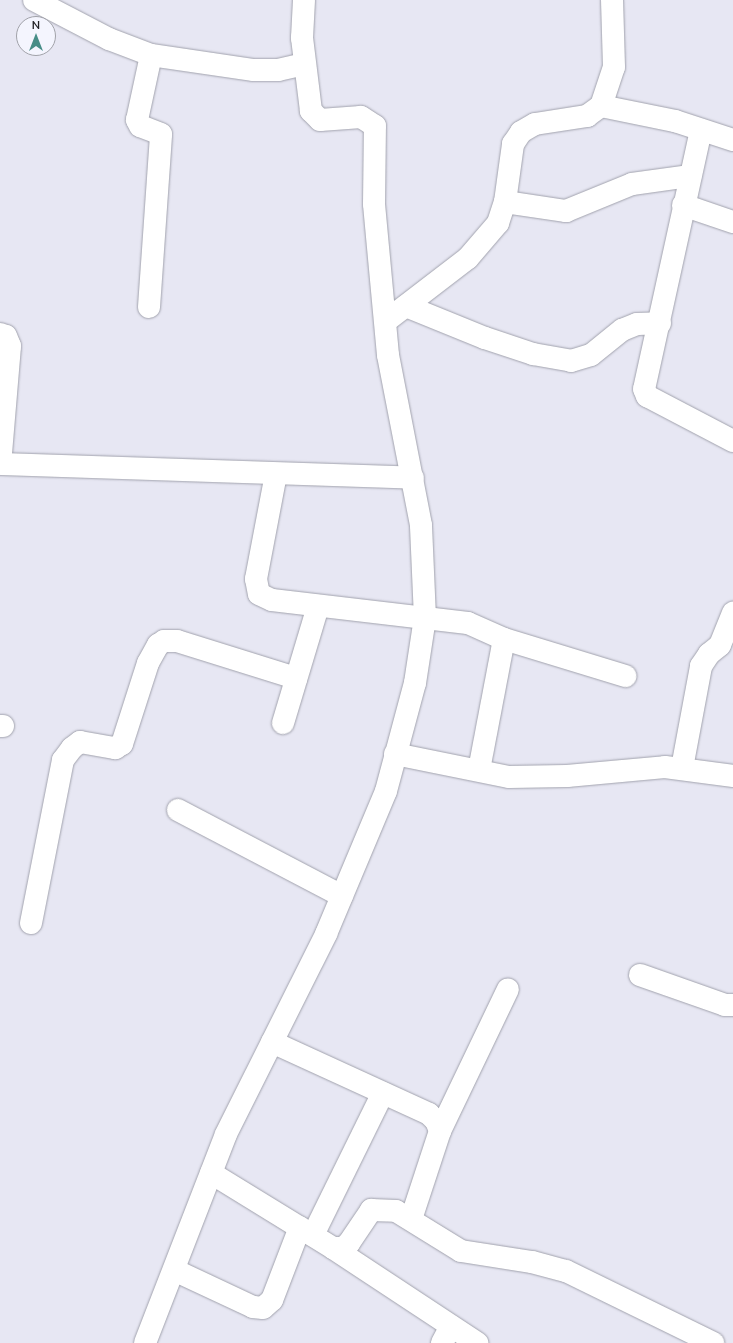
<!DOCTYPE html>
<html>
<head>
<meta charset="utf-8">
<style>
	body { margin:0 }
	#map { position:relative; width:733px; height:1343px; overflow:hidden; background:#e7e7f3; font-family:Mulish,sans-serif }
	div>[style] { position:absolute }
	.roads { filter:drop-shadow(0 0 1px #a1a2ad) drop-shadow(0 0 1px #a1a2ad) }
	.minor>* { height:22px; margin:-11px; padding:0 11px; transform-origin:11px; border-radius:11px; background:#fff }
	span { translate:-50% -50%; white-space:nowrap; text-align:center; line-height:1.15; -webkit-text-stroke:4px #f4f5fe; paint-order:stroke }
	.north { position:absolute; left:16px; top:16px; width:40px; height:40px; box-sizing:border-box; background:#f4f5fe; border:1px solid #a0a1a8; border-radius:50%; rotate:0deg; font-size:11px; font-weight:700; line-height:16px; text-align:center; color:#222226 }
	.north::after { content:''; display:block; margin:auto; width:14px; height:18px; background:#468d87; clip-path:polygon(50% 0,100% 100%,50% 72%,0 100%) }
</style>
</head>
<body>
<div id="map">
	<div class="roads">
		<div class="minor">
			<div style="left:34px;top:0;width:85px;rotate:27.5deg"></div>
			<div style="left:109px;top:39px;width:45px;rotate:20.9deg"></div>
			<div style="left:151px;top:55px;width:104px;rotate:8.3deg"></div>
			<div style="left:254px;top:70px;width:24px"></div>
			<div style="left:278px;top:70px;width:27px;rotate:-13deg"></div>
			<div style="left:601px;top:106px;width:76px;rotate:11.5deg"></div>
			<div style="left:675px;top:121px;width:61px;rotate:18.1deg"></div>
			<div style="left:701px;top:130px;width:265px;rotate:102.4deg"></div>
			<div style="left:644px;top:389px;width:8px;rotate:67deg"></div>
			<div style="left:647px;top:396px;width:97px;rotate:27.6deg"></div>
			<div style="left:505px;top:202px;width:62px;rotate:8.4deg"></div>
			<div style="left:566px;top:211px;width:71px;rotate:-22.2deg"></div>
			<div style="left:632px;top:184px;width:59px;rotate:-7.9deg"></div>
			<div style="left:683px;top:205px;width:53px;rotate:18.8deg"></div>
			<div style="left:406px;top:306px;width:85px;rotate:22.1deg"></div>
			<div style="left:485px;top:338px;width:51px;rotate:18.4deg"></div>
			<div style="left:533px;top:354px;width:39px;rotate:10deg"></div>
			<div style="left:571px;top:361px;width:21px;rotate:-17deg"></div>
			<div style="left:591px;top:355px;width:40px;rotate:-39deg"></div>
			<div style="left:622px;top:330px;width:16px;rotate:-22deg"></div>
			<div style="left:637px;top:324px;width:23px;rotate:-2deg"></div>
			<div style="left:149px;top:307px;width:173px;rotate:-86deg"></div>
			<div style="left:161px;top:134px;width:22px;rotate:-159deg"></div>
			<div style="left:140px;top:126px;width:7px;rotate:-117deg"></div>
			<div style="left:137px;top:120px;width:66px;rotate:-77.8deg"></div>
			<div style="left:386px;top:321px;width:103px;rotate:-37.5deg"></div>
			<div style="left:468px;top:258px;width:46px;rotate:-49.4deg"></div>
			<div style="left:498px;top:223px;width:22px;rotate:-72deg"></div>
			<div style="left:505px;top:202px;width:59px;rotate:-82.1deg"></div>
			<div style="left:513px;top:144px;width:14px;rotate:-56deg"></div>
			<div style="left:521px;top:132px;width:16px;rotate:-30deg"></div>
			<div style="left:535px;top:124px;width:53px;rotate:-8.7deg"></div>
			<div style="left:587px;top:116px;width:17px;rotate:-36deg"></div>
			<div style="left:601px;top:106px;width:41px;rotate:-71.6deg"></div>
			<div style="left:614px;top:67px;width:67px;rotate:-91.7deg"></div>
			<div style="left:0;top:334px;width:6px;rotate:18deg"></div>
			<div style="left:6px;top:336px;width:11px;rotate:68deg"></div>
			<div style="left:10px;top:346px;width:118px;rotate:94.8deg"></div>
			<div style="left:0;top:464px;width:413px;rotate:1.9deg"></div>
			<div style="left:276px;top:474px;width:107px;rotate:100.8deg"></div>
			<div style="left:256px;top:579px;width:15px;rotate:79deg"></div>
			<div style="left:259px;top:594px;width:14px;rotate:25deg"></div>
			<div style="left:272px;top:600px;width:197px;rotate:6.7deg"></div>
			<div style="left:468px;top:623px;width:39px;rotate:24deg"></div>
			<div style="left:504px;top:639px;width:127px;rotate:17deg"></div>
			<div style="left:283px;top:723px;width:122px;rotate:-73.3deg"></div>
			<div style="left:0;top:726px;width:3px"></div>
			<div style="left:395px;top:754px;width:116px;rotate:11.4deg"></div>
			<div style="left:509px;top:777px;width:58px;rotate:-1deg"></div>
			<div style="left:567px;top:776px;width:98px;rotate:-5.2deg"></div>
			<div style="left:665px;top:767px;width:69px;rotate:7.5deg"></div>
			<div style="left:682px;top:768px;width:104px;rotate:-79.4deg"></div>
			<div style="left:701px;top:666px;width:14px;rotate:-56deg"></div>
			<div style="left:709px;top:654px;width:14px;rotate:-39deg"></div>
			<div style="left:720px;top:645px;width:35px;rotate:-68deg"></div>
			<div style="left:479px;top:770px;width:133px;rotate:-79.2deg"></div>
			<div style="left:178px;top:810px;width:185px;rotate:27.7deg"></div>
			<div style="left:31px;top:923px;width:166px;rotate:-78.9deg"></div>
			<div style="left:63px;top:760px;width:15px;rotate:-53deg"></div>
			<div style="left:72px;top:748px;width:10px;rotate:-37deg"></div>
			<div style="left:80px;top:742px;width:36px;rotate:10deg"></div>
			<div style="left:115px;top:748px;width:8px;rotate:-30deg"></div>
			<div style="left:122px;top:744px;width:85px;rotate:-72.2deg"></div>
			<div style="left:148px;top:663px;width:21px;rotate:-61deg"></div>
			<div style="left:158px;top:645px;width:7px;rotate:-34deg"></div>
			<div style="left:164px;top:641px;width:13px"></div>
			<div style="left:177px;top:641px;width:125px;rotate:17.3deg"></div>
			<div style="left:640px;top:975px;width:90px;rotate:19.4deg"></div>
			<div style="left:725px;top:1005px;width:8px"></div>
			<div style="left:272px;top:1042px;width:173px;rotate:24.6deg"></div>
			<div style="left:429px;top:1114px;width:10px;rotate:45deg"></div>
			<div style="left:436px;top:1121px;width:11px;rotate:68deg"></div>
			<div style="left:440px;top:1131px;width:93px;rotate:108.2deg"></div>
			<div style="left:440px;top:1131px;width:157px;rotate:-64.4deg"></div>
			<div style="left:211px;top:1173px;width:143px;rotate:31.6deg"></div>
			<div style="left:333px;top:1248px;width:10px"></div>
			<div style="left:343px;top:1248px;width:8px;rotate:-40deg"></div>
			<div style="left:349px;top:1243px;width:40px;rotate:-56deg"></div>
			<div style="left:371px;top:1210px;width:25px;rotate:2deg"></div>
			<div style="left:396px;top:1211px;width:76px;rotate:31.6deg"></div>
			<div style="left:461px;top:1251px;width:72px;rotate:8.8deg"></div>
			<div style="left:532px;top:1262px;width:35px;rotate:15deg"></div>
			<div style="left:566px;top:1271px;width:164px;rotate:26.1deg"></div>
			<div style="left:313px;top:1235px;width:158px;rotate:-63.8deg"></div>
			<div style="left:333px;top:1248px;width:173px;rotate:33.4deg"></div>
			<div style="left:174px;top:1270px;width:87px;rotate:25.1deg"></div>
			<div style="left:253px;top:1307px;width:10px;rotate:6deg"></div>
			<div style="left:263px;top:1308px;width:12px;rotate:-42deg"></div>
			<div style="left:272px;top:1300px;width:78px;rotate:-69deg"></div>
			<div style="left:145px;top:1343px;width:224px;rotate:-68.8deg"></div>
			<div style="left:226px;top:1134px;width:224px;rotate:-63.4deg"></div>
			<div style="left:326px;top:934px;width:155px;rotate:-67.2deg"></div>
			<div style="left:386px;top:791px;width:112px;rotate:-75deg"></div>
			<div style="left:415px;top:683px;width:66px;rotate:-81.3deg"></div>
			<div style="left:425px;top:618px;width:93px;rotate:-92.5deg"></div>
			<div style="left:421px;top:525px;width:173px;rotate:-101deg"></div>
			<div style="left:388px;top:355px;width:152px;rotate:-95.3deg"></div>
			<div style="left:374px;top:204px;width:78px;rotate:-89.3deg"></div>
			<div style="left:375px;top:126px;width:17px;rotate:-147deg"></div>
			<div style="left:361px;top:117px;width:41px;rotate:175.8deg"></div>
			<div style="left:320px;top:120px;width:13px;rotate:-135deg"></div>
			<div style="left:311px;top:111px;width:74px;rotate:-97deg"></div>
			<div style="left:302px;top:38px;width:38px;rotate:-87deg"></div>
			<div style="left:442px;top:1343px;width:19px;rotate:-62deg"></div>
		</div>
	</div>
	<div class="north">N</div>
</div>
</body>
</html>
